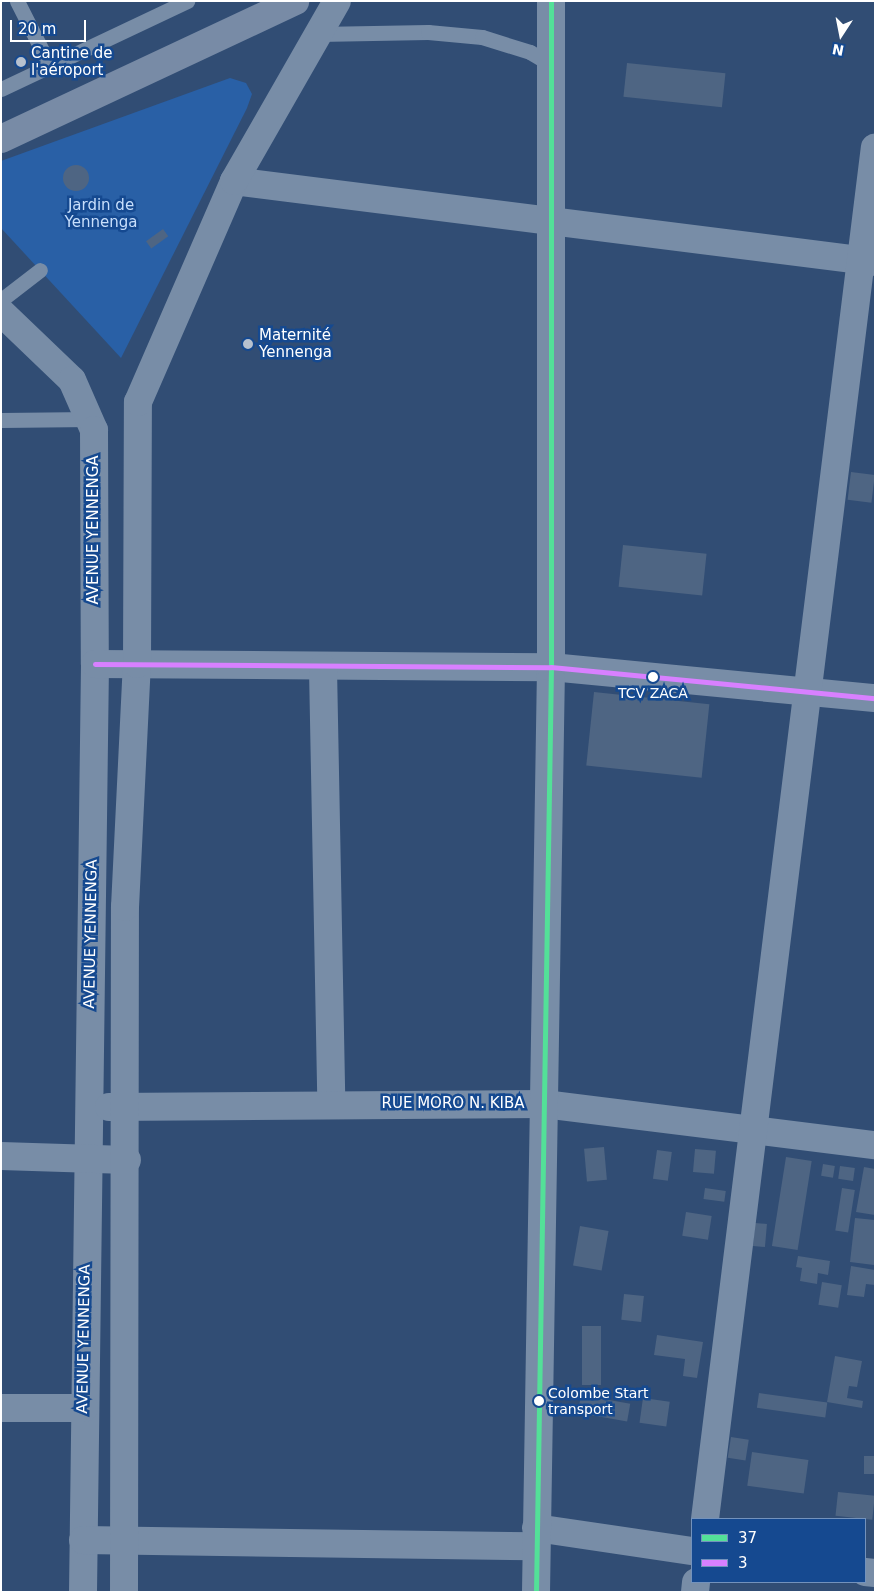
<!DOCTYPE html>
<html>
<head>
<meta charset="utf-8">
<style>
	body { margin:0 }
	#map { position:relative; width:876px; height:1593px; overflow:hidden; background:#314d74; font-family:"DejaVu Sans",sans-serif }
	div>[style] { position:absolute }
	.green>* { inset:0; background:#2960a6 }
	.building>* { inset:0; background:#4e6583; transform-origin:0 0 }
	.round { border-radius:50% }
	.lane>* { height:15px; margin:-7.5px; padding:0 7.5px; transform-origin:7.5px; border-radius:7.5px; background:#788da7 }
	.street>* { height:28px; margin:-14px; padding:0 14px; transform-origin:14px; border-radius:14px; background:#788da7 }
	.primary>* { height:28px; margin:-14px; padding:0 14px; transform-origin:14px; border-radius:14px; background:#788ba6 }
	.bus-1>* { height:5px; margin:-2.5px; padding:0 2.5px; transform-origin:2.5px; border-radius:2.5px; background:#53e098 }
	.bus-2>* { height:5px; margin:-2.5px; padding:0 2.5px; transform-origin:2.5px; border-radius:2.5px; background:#d880ff }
	.dots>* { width:14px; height:14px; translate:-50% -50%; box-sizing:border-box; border:2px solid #154990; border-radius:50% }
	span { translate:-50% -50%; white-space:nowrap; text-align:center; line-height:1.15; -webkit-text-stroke:5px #154990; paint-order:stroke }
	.bus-label { font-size:14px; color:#fff }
	.left { translate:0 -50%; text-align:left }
	.poi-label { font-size:15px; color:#fff }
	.park-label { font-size:15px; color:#c8dffc }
	.street-label { font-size:15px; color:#fff }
	.frame { position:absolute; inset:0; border:2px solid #fff; pointer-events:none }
	.legend { position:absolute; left:691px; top:1518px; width:175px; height:65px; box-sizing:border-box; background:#154990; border:1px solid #7392bc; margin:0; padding:6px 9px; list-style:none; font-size:15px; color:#fff }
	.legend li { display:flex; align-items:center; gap:10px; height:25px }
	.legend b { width:25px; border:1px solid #7392bc }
	.north { position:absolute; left:816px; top:10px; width:50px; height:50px; -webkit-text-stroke:4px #154990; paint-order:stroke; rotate:191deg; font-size:14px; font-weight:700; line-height:20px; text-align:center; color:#fff }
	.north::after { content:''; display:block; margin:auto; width:18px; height:22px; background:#fff; clip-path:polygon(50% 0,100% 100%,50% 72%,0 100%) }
	.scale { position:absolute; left:10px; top:20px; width:76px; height:22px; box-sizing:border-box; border:2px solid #fff; border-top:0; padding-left:6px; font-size:15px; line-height:18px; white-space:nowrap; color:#fff; -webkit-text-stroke:4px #154990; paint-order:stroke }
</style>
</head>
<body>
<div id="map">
	<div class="green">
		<div style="clip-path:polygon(230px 78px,246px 83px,252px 94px,247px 108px,121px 358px,1px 228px,1px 161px)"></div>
	</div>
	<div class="building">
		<div style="left:627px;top:63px;width:99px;height:34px;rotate:6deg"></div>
		<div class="round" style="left:63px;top:165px;width:26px;height:26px"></div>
		<div style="left:163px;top:229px;width:9px;height:21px;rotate:54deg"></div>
		<div style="left:851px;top:472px;width:24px;height:28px;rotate:7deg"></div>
		<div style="left:623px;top:545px;width:84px;height:42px;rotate:6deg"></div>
		<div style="left:594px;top:692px;width:116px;height:74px;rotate:6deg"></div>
		<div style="left:604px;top:1147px;width:33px;height:20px;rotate:85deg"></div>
		<div style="left:695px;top:1149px;width:21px;height:23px;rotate:5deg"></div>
		<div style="left:657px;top:1150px;width:15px;height:29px;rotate:8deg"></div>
		<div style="left:786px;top:1157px;width:26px;height:90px;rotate:9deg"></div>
		<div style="left:823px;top:1164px;width:12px;height:12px;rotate:9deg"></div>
		<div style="left:840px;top:1166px;width:15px;height:13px;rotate:8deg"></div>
		<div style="clip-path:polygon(864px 1167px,875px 1169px,875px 1215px,856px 1212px)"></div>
		<div style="left:705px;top:1188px;width:21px;height:11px;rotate:8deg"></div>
		<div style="left:842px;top:1188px;width:13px;height:43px;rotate:9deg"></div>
		<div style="left:686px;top:1212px;width:26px;height:24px;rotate:9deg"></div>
		<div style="clip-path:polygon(855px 1218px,875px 1220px,874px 1265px,850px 1262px)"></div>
		<div style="left:755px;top:1223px;width:12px;height:23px;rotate:5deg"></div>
		<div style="left:580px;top:1226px;width:29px;height:40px;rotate:10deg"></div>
		<div style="clip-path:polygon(798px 1256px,830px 1261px,828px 1275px,818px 1273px,817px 1284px,800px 1281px,802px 1268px,796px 1267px)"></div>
		<div style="clip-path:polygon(851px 1266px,875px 1270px,875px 1285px,866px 1284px,864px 1297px,847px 1295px)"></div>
		<div style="left:822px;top:1282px;width:20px;height:23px;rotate:9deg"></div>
		<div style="left:624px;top:1294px;width:20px;height:26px;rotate:6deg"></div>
		<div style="left:582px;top:1326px;width:19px;height:59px"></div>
		<div style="clip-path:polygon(657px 1335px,703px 1342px,697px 1378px,683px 1376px,685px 1359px,654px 1355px)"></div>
		<div style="clip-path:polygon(835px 1356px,862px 1361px,857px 1387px,849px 1386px,847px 1398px,863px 1401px,862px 1408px,827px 1402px)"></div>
		<div style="left:759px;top:1393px;width:69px;height:15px;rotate:8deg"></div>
		<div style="left:581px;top:1395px;width:50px;height:18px;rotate:10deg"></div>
		<div style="left:643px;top:1398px;width:27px;height:25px;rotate:8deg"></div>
		<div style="left:731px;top:1437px;width:18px;height:21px;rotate:9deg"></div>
		<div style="left:752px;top:1452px;width:57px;height:34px;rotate:8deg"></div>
		<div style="left:864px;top:1456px;width:11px;height:18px"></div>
		<div style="left:838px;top:1492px;width:37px;height:24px;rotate:6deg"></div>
	</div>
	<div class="lane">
		<div style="left:17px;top:1px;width:73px;rotate:63.1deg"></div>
		<div style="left:318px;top:34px;width:110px;rotate:-1deg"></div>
		<div style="left:428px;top:32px;width:54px;rotate:5.3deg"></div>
		<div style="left:482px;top:37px;width:50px;rotate:17.4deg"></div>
		<div style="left:530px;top:52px;width:26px;rotate:31deg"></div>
		<div style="left:1px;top:89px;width:206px;rotate:-25.3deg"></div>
		<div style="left:1px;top:300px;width:49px;rotate:-37.6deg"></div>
		<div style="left:1px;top:420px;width:90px;rotate:-0.6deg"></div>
	</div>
	<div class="street">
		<div style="left:234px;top:181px;width:646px;rotate:7.2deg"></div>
		<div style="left:1px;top:312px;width:98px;rotate:43.8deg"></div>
		<div style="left:72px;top:380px;width:55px;rotate:66.3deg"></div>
		<div style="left:94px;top:430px;width:234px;rotate:89.8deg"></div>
		<div style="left:95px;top:664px;width:928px;rotate:90.74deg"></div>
		<div style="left:95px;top:664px;width:456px;rotate:0.4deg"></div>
		<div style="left:551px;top:667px;width:325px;rotate:5.5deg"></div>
		<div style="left:323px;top:668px;width:435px;rotate:88.9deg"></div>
		<div style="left:109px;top:1107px;width:435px;rotate:-0.4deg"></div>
		<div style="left:544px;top:1104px;width:334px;rotate:7.1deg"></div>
		<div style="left:1px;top:1156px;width:126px;rotate:1.8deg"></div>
		<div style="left:1px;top:1408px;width:83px"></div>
		<div style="left:705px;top:1519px;width:1382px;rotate:-82.94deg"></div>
		<div style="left:536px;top:1528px;width:158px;rotate:8.4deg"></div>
		<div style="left:83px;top:1540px;width:453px;rotate:0.8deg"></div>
		<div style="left:865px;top:1572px;width:10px;rotate:6deg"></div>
		<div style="left:124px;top:1592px;width:685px;rotate:-89.92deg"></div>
		<div style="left:125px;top:907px;width:243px;rotate:-87.2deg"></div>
		<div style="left:137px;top:664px;width:262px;rotate:-89.8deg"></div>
		<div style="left:138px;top:402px;width:241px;rotate:-66.5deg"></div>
		<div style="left:234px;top:181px;width:207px;rotate:-60.2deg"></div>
		<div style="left:536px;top:1592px;width:925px;rotate:-89.07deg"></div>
		<div style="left:551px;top:667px;width:666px;rotate:-90deg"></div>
		<div style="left:695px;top:1592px;width:10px;rotate:-84deg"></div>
	</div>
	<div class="primary">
		<div style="left:1px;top:139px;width:325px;rotate:-25.1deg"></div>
	</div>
	<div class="bus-1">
		<div style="left:536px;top:1592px;width:925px;rotate:-89.07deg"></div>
		<div style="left:551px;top:667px;width:666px;rotate:-90deg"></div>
	</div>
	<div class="bus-2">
		<div style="left:95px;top:664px;width:456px;rotate:0.4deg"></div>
		<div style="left:551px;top:667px;width:325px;rotate:5.5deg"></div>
	</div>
	<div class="dots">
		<div style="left:21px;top:62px;background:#b7c1ce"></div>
		<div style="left:248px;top:344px;background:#b7c1ce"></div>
		<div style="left:653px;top:677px;background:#fff"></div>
		<div style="left:539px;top:1401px;background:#fff"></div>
	</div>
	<div class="bus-label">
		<span style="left:653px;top:693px">TCV ZACA</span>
		<span class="left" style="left:548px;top:1401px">Colombe Start<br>transport</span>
	</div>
	<div class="poi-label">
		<span class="left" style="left:31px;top:62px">Cantine de<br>l'aéroport</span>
		<span class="left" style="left:259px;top:344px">Maternité<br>Yennenga</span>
	</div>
	<div class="park-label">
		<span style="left:101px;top:214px">Jardin de<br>Yennenga</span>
	</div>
	<div class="street-label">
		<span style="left:94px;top:530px;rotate:-90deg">AVENUE YENNENGA</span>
		<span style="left:91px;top:934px;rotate:-89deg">AVENUE YENNENGA</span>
		<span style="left:453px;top:1104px">RUE MORO N. KIBA</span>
		<span style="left:84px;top:1339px;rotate:-89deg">AVENUE YENNENGA</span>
	</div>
	<div class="frame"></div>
	<ul class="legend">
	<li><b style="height:6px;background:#53e098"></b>37</li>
	<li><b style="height:6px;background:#d880ff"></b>3</li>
	</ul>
	<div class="north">N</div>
	<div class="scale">20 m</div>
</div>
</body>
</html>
